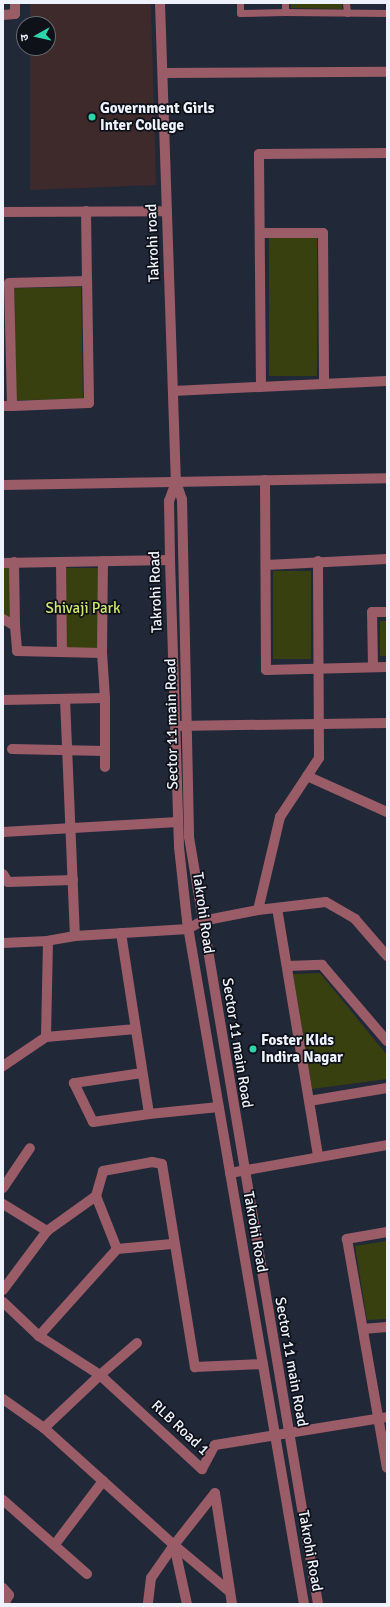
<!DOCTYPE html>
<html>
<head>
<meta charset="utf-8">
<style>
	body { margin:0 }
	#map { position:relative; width:390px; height:1607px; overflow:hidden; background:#212838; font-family:Signika,"Noto Sans Devanagari",sans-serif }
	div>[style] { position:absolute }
	.education>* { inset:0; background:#3e2a2a }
	.green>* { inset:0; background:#384010; transform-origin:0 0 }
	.service>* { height:7px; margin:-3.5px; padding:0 3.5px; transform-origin:3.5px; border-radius:3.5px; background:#9a5d67 }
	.minor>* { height:10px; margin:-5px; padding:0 5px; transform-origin:5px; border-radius:5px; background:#9a5d67 }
	.tertiary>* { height:10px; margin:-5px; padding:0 5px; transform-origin:5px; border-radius:5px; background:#9a5d67 }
	.dots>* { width:11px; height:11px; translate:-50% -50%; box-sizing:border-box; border:2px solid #0e1118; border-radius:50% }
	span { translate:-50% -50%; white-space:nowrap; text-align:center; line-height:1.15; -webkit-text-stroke:3.5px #0e1118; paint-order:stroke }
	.poi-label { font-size:15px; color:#edf2fd; font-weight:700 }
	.left { translate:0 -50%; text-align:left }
	.street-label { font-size:15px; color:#edf2fd }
	.park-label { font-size:15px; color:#d2e86e }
	.frame { position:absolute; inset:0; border:4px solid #edf2fd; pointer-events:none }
	.north { position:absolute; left:16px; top:16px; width:40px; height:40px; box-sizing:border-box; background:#0e1118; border:1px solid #676b74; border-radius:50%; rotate:262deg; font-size:11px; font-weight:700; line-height:16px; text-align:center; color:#edf2fd }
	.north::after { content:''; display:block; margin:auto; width:14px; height:18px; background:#2dd5ab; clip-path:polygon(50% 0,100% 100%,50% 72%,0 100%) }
</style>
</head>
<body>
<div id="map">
	<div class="education">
		<div style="clip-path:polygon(30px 3px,151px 3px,156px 185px,30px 190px,30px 48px,48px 48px,48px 24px,30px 24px)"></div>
	</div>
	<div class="green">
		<div style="clip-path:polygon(291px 3px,342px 3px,342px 9px,291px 8px)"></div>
		<div style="left:317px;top:238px;width:138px;height:48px;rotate:90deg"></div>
		<div style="left:81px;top:287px;width:112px;height:67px;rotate:89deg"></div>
		<div style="clip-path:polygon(3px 568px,10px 568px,12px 621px,3px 616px)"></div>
		<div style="left:66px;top:568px;width:33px;height:81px"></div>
		<div style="left:273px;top:571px;width:38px;height:88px"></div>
		<div style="left:380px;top:621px;width:7px;height:35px"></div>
		<div style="clip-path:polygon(320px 973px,387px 1055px,387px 1079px,312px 1089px,293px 974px)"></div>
		<div style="clip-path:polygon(387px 1241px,387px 1319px,367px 1320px,355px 1246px)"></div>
	</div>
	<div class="service">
		<div style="left:240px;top:3px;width:10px;rotate:90deg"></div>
		<div style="left:240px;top:13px;width:45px;rotate:-1.3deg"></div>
		<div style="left:285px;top:3px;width:9px;rotate:90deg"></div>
		<div style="left:285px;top:12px;width:102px;rotate:0.6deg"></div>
		<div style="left:346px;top:3px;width:10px;rotate:84deg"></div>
	</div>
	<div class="minor">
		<div style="left:3px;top:15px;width:12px;rotate:-5deg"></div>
		<div style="left:15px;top:14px;width:11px;rotate:-90deg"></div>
		<div style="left:164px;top:73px;width:223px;rotate:-0.3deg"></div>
		<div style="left:86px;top:211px;width:70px;rotate:89.2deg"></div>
		<div style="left:3px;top:212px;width:164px;rotate:-0.3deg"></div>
		<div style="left:260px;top:233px;width:63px"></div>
		<div style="left:323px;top:233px;width:151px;rotate:89.6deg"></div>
		<div style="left:261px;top:387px;width:233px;rotate:-90.5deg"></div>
		<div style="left:259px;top:154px;width:128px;rotate:-0.4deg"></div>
		<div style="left:173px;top:391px;width:214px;rotate:-2.7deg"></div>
		<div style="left:3px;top:406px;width:9px"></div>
		<div style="left:12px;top:406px;width:77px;rotate:-2.2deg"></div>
		<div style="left:89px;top:403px;width:122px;rotate:-90.9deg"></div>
		<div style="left:87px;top:281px;width:78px;rotate:178.5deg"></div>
		<div style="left:9px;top:283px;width:123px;rotate:88.6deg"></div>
		<div style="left:265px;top:480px;width:190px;rotate:89.7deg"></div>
		<div style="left:266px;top:670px;width:121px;rotate:-1.4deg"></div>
		<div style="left:3px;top:485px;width:384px;rotate:-1deg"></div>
		<div style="left:61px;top:562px;width:90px;rotate:89.4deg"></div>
		<div style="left:3px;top:563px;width:167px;rotate:-1deg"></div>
		<div style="left:266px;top:565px;width:121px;rotate:-2.8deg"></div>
		<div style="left:3px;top:619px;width:14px;rotate:30deg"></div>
		<div style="left:15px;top:626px;width:64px;rotate:-90.9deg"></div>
		<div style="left:15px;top:626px;width:25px;rotate:85deg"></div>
		<div style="left:17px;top:651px;width:85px;rotate:1.3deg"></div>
		<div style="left:102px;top:653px;width:92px;rotate:-89.4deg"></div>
		<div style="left:373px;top:667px;width:55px;rotate:-91deg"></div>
		<div style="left:372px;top:612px;width:15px"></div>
		<div style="left:65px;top:699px;width:237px;rotate:87.6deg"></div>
		<div style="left:75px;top:936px;width:113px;rotate:-3.5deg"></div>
		<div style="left:188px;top:929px;width:16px;rotate:-30deg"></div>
		<div style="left:202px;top:921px;width:57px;rotate:-11.1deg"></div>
		<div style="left:258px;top:910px;width:68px;rotate:-6.7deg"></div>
		<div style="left:326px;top:902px;width:34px;rotate:30deg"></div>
		<div style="left:355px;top:919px;width:49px;rotate:49.1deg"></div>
		<div style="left:3px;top:700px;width:102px;rotate:-1.1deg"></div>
		<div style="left:105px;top:698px;width:45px;rotate:-93.8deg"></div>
		<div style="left:175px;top:726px;width:212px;rotate:-0.8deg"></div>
		<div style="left:12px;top:749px;width:93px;rotate:1.2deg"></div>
		<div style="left:105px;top:767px;width:69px;rotate:-90deg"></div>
		<div style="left:307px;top:776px;width:88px;rotate:24.2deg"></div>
		<div style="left:3px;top:832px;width:175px;rotate:-3.3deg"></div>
		<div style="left:3px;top:874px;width:9px;rotate:58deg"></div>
		<div style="left:8px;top:882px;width:65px;rotate:-1.8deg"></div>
		<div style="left:277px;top:908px;width:252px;rotate:80.6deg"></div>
		<div style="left:258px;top:910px;width:96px;rotate:-76.7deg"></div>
		<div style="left:280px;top:817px;width:71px;rotate:-56.5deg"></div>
		<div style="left:319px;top:758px;width:197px;rotate:-90.3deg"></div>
		<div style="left:121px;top:933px;width:183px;rotate:81.2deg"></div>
		<div style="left:149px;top:1114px;width:70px;rotate:-5.7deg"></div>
		<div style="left:75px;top:936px;width:27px;rotate:170deg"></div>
		<div style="left:48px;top:941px;width:96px;rotate:91.2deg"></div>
		<div style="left:46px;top:1037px;width:90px;rotate:-5.1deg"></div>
		<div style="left:3px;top:943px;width:45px;rotate:-2.5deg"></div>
		<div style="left:287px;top:966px;width:35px;rotate:-2deg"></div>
		<div style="left:322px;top:965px;width:100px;rotate:49.5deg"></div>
		<div style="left:3px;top:1066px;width:52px;rotate:-34deg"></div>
		<div style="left:142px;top:1073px;width:69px;rotate:171.6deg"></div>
		<div style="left:74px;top:1083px;width:43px;rotate:64deg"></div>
		<div style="left:93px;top:1122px;width:57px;rotate:-8.1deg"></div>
		<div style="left:309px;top:1101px;width:79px;rotate:-9.5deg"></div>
		<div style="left:230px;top:1173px;width:159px;rotate:-10.1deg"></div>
		<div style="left:3px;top:1188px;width:48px;rotate:-56deg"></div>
		<div style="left:3px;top:1204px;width:52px;rotate:31.5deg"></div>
		<div style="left:387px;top:1232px;width:41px;rotate:170.1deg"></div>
		<div style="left:347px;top:1239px;width:232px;rotate:80.1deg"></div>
		<div style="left:117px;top:1249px;width:57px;rotate:-111.6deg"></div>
		<div style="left:96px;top:1196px;width:26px;rotate:-74deg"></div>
		<div style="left:103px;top:1171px;width:50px;rotate:-10.4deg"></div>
		<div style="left:152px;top:1162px;width:10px;rotate:11deg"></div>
		<div style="left:162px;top:1164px;width:206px;rotate:80.8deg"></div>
		<div style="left:195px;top:1367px;width:68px;rotate:-2.5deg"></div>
		<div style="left:3px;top:1290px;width:74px;rotate:-53.3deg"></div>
		<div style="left:47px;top:1231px;width:60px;rotate:-35.5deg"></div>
		<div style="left:3px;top:1302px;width:50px;rotate:43.4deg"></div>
		<div style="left:39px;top:1336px;width:72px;rotate:32.6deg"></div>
		<div style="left:100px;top:1375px;width:49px;rotate:-40.9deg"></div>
		<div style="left:363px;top:1329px;width:24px;rotate:-5deg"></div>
		<div style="left:39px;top:1336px;width:117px;rotate:-48.1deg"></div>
		<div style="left:117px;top:1249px;width:55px;rotate:-5.2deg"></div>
		<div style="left:3px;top:1399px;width:50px;rotate:35.3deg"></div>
		<div style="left:44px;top:1428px;width:77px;rotate:-43.4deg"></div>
		<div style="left:100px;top:1375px;width:139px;rotate:42.7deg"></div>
		<div style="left:202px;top:1469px;width:27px;rotate:-62deg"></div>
		<div style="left:215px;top:1445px;width:174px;rotate:-9.2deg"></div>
		<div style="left:44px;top:1428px;width:175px;rotate:42deg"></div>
		<div style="left:174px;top:1545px;width:40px;rotate:124.9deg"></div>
		<div style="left:151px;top:1578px;width:26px;rotate:97deg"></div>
		<div style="left:3px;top:1500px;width:112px;rotate:41.4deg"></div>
		<div style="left:56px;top:1543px;width:78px;rotate:-52.8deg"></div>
		<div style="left:174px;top:1545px;width:66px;rotate:-51.7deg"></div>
		<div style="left:215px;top:1493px;width:112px;rotate:81.3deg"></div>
		<div style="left:174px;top:1545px;width:73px;rotate:40deg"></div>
		<div style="left:174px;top:1545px;width:60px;rotate:77.6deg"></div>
		<div style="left:3px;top:1588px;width:9px;rotate:49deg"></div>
		<div style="left:9px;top:1595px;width:10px;rotate:119deg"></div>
	</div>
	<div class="tertiary">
		<div style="left:160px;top:3px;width:479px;rotate:88.1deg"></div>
		<div style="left:176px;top:482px;width:18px;rotate:71deg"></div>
		<div style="left:182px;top:499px;width:338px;rotate:88.8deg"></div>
		<div style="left:189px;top:837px;width:778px;rotate:80.45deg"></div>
		<div style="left:176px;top:482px;width:20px;rotate:110deg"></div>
		<div style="left:169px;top:501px;width:59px;rotate:89deg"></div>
		<div style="left:170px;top:560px;width:287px;rotate:88.2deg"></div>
		<div style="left:179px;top:847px;width:74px;rotate:83.8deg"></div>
		<div style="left:187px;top:921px;width:693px;rotate:80.28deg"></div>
	</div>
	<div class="dots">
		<div style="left:92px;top:117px;background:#2dd5ab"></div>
		<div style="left:253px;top:1049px;background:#2dd5ab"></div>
	</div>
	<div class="poi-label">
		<span class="left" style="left:100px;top:117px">Government Girls<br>Inter College</span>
		<span class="left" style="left:261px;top:1049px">Foster KIds<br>Indira Nagar</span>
	</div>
	<div class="street-label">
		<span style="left:153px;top:243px;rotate:-92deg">Takrohi road</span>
		<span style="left:156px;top:592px;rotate:-92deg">Takrohi Road</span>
		<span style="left:172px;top:724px;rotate:-91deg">Sector 11 main Road</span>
		<span style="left:203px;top:913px;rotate:82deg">Takrohi Road</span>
		<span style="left:237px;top:1043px;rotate:81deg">Sector 11 main Road</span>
		<span style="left:255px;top:1232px;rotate:80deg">Takrohi Road</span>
		<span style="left:291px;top:1362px;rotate:80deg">Sector 11 main Road</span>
		<span style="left:180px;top:1428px;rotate:43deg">RLB Road 1</span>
		<span style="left:310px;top:1551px;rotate:80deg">Takrohi Road</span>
	</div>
	<div class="park-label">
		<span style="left:83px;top:609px">Shivaji Park</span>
	</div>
	<div class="frame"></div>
	<div class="north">उ</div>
</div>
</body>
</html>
